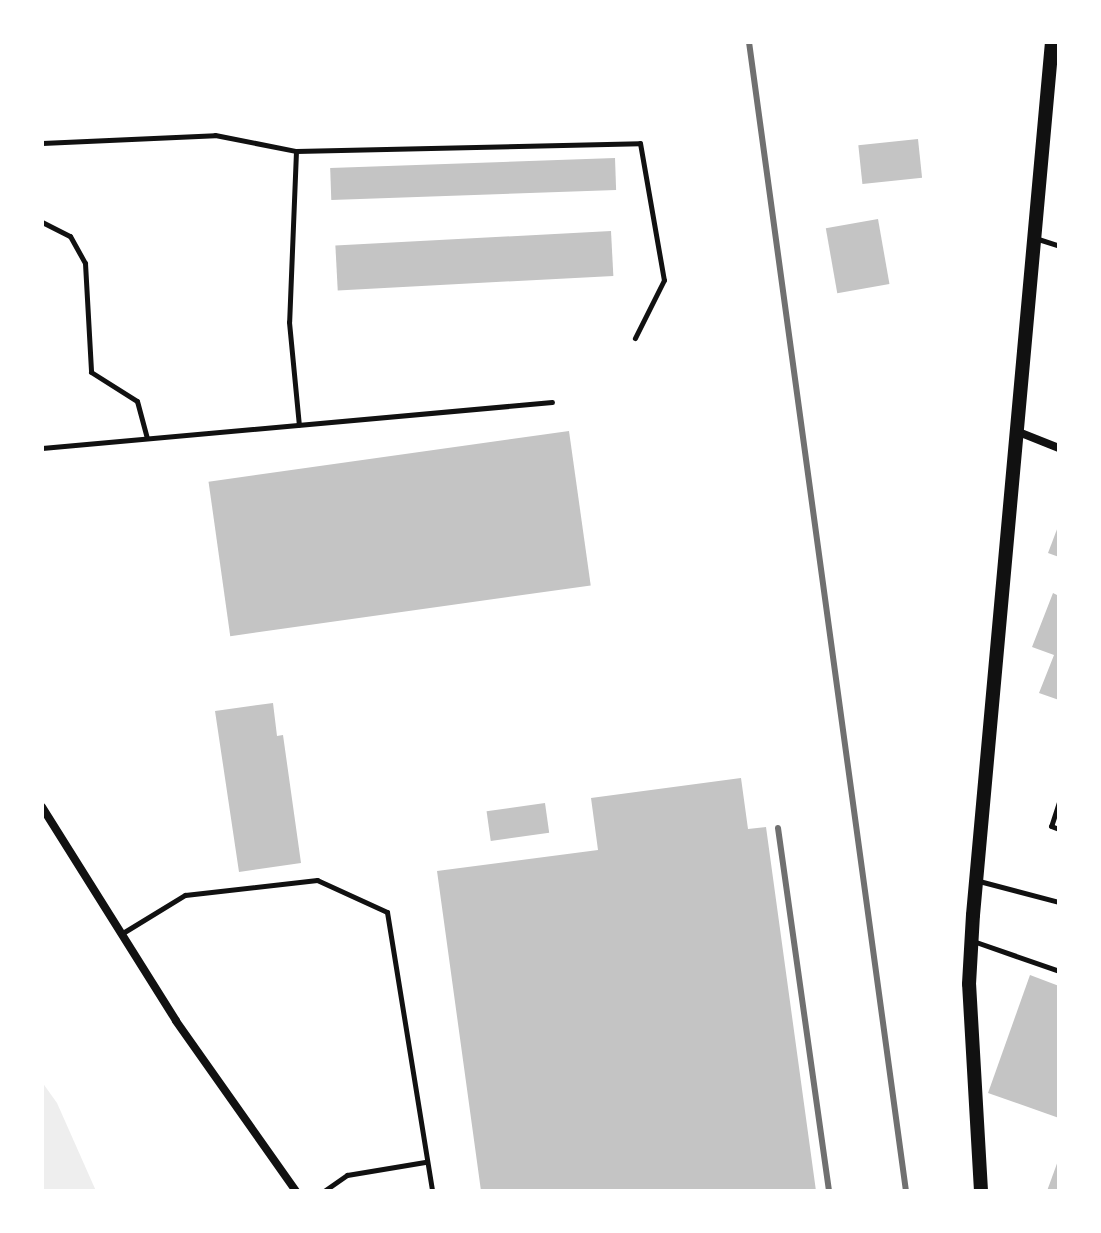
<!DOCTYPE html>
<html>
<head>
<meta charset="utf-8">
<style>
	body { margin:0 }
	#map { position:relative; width:1101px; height:1233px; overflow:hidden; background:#fff; font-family:Rubik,sans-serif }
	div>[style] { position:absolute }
	.green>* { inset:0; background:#eee }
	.building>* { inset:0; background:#c4c4c4; transform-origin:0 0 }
	.service>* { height:5px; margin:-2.5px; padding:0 2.5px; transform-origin:2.5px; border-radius:2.5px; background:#111 }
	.minor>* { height:8px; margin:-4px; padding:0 4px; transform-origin:4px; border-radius:4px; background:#111 }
	.secondary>* { height:14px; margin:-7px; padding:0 7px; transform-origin:7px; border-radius:7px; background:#111 }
	.rail>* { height:6px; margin:-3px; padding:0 3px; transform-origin:3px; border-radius:3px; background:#707070 }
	span { translate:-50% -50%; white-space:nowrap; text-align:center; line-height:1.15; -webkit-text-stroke:7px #fff; paint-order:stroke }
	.frame { position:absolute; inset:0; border:44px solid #fff; pointer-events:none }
</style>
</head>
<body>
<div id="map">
	<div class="green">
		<div style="clip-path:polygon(42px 1082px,57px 1103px,96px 1191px,42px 1191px)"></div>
	</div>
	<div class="building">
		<div style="left:918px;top:139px;width:39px;height:60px;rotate:84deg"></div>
		<div style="left:615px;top:158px;width:32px;height:285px;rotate:88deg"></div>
		<div style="left:878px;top:219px;width:66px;height:53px;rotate:80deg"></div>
		<div style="left:611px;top:231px;width:45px;height:276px;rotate:87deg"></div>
		<div style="left:569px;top:431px;width:156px;height:364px;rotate:82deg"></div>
		<div style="clip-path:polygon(1059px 524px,1059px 557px,1048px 553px)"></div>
		<div style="clip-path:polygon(1053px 593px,1059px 596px,1059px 700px,1039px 693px,1054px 655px,1032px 647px)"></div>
		<div style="clip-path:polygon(273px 703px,277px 736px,283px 735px,301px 863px,239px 872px,215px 711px)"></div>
		<div style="clip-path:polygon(741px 778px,748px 829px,766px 827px,816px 1191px,481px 1191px,437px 871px,598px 850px,591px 798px)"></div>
		<div style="left:545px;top:803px;width:30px;height:59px;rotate:82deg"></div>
		<div style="clip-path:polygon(1030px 975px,1059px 986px,1059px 1118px,988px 1093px)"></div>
		<div style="clip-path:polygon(1059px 1159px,1059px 1191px,1047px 1191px,1059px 1158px)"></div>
	</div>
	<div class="service">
		<div style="left:42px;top:143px;width:173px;rotate:-2.6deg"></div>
		<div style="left:215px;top:135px;width:83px;rotate:11.2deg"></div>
		<div style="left:296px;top:151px;width:344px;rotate:-1.3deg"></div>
		<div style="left:640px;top:143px;width:139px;rotate:80.1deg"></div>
		<div style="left:664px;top:280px;width:65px;rotate:116.6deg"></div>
		<div style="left:296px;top:151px;width:171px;rotate:92.3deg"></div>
		<div style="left:289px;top:322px;width:103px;rotate:84.5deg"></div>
		<div style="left:42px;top:222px;width:31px;rotate:27deg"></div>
		<div style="left:70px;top:236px;width:31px;rotate:61deg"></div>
		<div style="left:85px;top:263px;width:109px;rotate:86.8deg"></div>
		<div style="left:91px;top:372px;width:54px;rotate:32.2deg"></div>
		<div style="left:137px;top:401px;width:38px;rotate:75deg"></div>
		<div style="left:1035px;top:238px;width:25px;rotate:18deg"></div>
		<div style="left:42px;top:448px;width:512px;rotate:-5.15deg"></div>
		<div style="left:1059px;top:802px;width:25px;rotate:108deg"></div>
		<div style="left:1051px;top:826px;width:9px;rotate:21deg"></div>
		<div style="left:979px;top:881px;width:83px;rotate:14.7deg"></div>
		<div style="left:121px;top:934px;width:75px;rotate:-31.4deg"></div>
		<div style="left:185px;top:895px;width:133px;rotate:-6.5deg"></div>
		<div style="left:317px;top:880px;width:77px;rotate:24.6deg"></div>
		<div style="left:387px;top:912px;width:283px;rotate:80.8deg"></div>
		<div style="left:973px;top:941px;width:91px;rotate:19.2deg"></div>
		<div style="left:324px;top:1191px;width:28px;rotate:-35deg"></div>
		<div style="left:347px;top:1175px;width:79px;rotate:-9.5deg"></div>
	</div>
	<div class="minor">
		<div style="left:1016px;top:431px;width:46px;rotate:21.6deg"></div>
		<div style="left:42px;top:807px;width:252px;rotate:57.9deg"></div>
		<div style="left:176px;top:1021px;width:208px;rotate:54.8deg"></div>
	</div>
	<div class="secondary">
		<div style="left:981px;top:1191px;width:207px;rotate:-93.3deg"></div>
		<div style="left:969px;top:984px;width:69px;rotate:-86.7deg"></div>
		<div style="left:973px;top:915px;width:877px;rotate:-84.83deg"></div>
	</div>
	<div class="rail">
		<div style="left:749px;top:42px;width:1160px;rotate:82.22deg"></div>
		<div style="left:778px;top:828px;width:367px;rotate:82deg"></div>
	</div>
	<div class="frame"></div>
</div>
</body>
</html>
